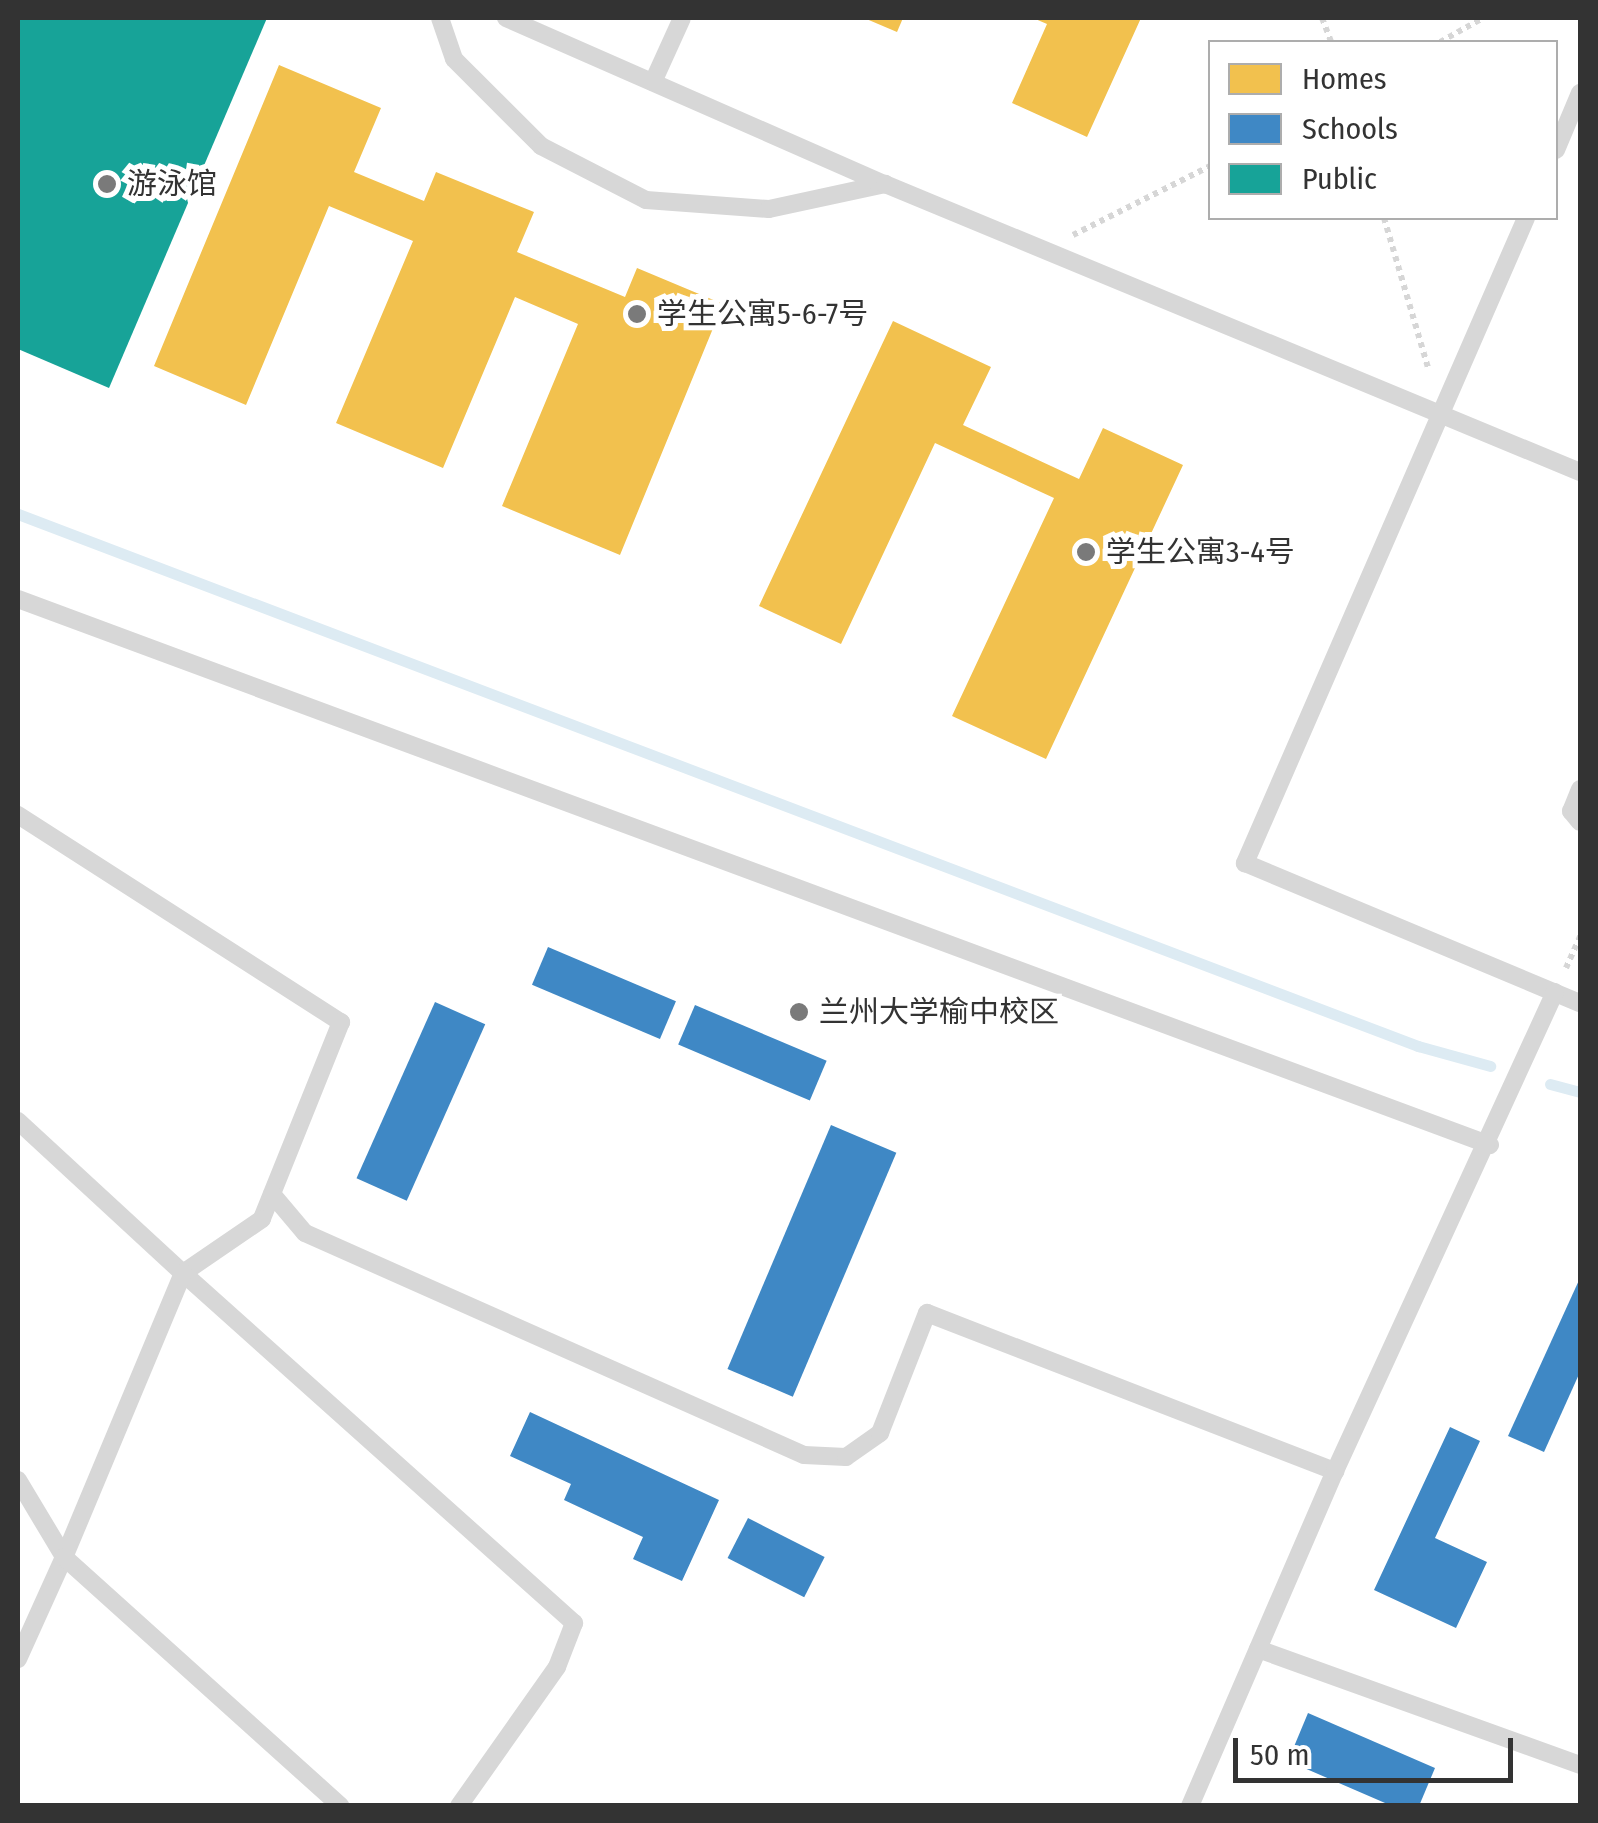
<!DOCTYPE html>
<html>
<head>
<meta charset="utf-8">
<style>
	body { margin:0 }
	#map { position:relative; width:1598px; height:1823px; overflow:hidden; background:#fff; font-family:"Fira Sans Condensed","Noto Sans SC",sans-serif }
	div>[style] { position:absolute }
	.homes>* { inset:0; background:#f2c14e }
	.schools>* { inset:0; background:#3f88c5; transform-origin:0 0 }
	.public>* { inset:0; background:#17a398 }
	.stream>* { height:11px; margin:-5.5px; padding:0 5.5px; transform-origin:5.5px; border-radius:5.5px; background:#ddebf3 }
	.path>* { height:6px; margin-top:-3px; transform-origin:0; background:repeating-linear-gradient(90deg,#d6d6d6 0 5px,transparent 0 10px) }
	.lane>* { height:18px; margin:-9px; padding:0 9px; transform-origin:9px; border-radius:9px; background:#d7d7d7 }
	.dots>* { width:28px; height:28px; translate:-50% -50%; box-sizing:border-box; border:5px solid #fff; border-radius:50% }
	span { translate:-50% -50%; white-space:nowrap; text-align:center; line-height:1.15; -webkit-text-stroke:10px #fff; paint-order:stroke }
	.poi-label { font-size:30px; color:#333 }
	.left { translate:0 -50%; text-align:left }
	.frame { position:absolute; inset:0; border:20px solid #333; pointer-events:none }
	.legend { position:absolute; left:1208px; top:40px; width:350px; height:180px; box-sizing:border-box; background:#fff; border:2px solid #adadad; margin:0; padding:12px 18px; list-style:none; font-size:30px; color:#333 }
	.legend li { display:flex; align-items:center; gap:20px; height:50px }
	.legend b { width:50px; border:2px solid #adadad }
	.scale { position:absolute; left:1233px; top:1738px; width:280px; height:45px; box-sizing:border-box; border:5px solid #333; border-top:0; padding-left:12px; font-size:30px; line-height:35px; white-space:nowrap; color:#333; -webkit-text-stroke:8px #fff; paint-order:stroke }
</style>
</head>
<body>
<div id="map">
	<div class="homes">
		<div style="clip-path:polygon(864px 18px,903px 18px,897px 32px)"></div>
		<div style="clip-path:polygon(1033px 18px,1141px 18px,1087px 137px,1012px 103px,1047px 24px)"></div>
		<div style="clip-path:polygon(279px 65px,381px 108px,354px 172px,424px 201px,436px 172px,534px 212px,517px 252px,625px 297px,637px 268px,723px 304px,620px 555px,502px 506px,578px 324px,515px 297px,443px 468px,336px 423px,413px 241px,329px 206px,246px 405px,154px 366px)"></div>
		<div style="clip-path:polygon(893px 321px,991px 367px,963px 425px,1079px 479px,1103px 428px,1183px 465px,1046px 759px,952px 716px,1054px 498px,935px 443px,841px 644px,759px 606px)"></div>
	</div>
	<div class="schools">
		<div style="left:548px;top:947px;width:139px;height:41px;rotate:23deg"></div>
		<div style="left:435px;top:1002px;width:55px;height:193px;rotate:24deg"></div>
		<div style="left:695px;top:1005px;width:143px;height:43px;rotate:23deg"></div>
		<div style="left:831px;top:1125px;width:71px;height:265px;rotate:23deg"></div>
		<div style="clip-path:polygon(1580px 1278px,1580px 1372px,1544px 1452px,1508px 1436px)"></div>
		<div style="clip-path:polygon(530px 1412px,719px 1500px,682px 1581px,633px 1559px,643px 1537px,564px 1500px,571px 1484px,510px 1456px)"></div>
		<div style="clip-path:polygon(1450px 1427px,1480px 1441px,1435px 1538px,1487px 1562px,1456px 1628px,1374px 1590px)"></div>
		<div style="left:748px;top:1518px;width:86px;height:45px;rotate:27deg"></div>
		<div style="clip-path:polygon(1308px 1713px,1435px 1768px,1419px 1806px,1392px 1806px,1288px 1761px)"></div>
	</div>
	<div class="public">
		<div style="clip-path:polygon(18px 18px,267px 18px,109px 388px,18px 349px)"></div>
	</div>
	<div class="stream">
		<div style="left:18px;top:514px;width:1498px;rotate:20.81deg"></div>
		<div style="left:1418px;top:1046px;width:75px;rotate:15.5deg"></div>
		<div style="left:1550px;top:1084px;width:31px;rotate:15deg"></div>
	</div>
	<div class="path">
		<div style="left:1322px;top:18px;width:26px;rotate:69deg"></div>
		<div style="left:1440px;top:42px;width:49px;rotate:-29.2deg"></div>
		<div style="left:1384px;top:218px;width:159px;rotate:73.6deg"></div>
		<div style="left:1073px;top:235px;width:153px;rotate:-26.7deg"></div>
		<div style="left:1566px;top:968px;width:35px;rotate:-66deg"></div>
	</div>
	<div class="lane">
		<div style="left:440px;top:18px;width:43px;rotate:71.1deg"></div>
		<div style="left:454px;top:59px;width:123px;rotate:45deg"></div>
		<div style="left:541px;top:146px;width:118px;rotate:27.2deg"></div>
		<div style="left:646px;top:200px;width:123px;rotate:4.2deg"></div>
		<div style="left:769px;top:209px;width:119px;rotate:-12.2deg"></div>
		<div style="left:506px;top:18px;width:414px;rotate:23.7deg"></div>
		<div style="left:885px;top:184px;width:752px;rotate:22.51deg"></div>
		<div style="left:653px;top:82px;width:70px;rotate:-65.6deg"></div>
		<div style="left:1556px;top:150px;width:62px;rotate:-67.2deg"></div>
		<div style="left:1526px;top:218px;width:704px;rotate:113.54deg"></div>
		<div style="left:1245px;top:863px;width:363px;rotate:22.7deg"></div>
		<div style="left:18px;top:599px;width:1570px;rotate:20.35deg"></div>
		<div style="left:1580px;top:789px;width:24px;rotate:112deg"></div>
		<div style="left:1571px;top:811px;width:14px;rotate:51deg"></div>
		<div style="left:18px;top:815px;width:384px;rotate:32.7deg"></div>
		<div style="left:341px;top:1022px;width:212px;rotate:111.9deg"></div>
		<div style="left:262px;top:1219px;width:96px;rotate:145.6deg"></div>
		<div style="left:183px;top:1273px;width:525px;rotate:41.83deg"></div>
		<div style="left:574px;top:1623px;width:47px;rotate:111.1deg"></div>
		<div style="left:557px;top:1667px;width:170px;rotate:125.2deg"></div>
		<div style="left:18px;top:1121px;width:224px;rotate:42.7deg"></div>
		<div style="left:183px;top:1273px;width:308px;rotate:112.7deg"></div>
		<div style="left:272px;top:1194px;width:51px;rotate:49.8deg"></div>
		<div style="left:305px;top:1233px;width:546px;rotate:23.98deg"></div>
		<div style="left:804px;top:1455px;width:42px;rotate:2.7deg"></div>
		<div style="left:846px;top:1457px;width:42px;rotate:-35.2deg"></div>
		<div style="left:880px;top:1433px;width:129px;rotate:-68.6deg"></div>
		<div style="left:927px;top:1313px;width:438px;rotate:21.2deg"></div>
		<div style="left:18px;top:1480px;width:90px;rotate:59.1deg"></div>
		<div style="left:1258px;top:1649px;width:342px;rotate:19.8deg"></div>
		<div style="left:18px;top:1659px;width:112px;rotate:-65.7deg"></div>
		<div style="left:64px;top:1557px;width:372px;rotate:42deg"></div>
		<div style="left:1190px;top:1806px;width:365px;rotate:-66.6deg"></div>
		<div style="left:1335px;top:1471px;width:527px;rotate:-65.33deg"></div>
	</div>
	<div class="dots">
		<div style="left:107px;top:184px;background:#7a7a7a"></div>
		<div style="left:637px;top:314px;background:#7a7a7a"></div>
		<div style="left:1086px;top:552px;background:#7a7a7a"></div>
		<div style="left:799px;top:1012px;background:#7a7a7a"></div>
	</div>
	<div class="poi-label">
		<span class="left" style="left:127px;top:184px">游泳馆</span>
		<span class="left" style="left:657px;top:314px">学生公寓5-6-7号</span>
		<span class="left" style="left:1106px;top:552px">学生公寓3-4号</span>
		<span class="left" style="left:819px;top:1012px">兰州大学榆中校区</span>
	</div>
	<div class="frame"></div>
	<ul class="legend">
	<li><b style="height:28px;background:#f2c14e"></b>Homes</li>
	<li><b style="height:28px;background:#3f88c5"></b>Schools</li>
	<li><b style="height:28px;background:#17a398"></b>Public</li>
	</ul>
	<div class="scale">50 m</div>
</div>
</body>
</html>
